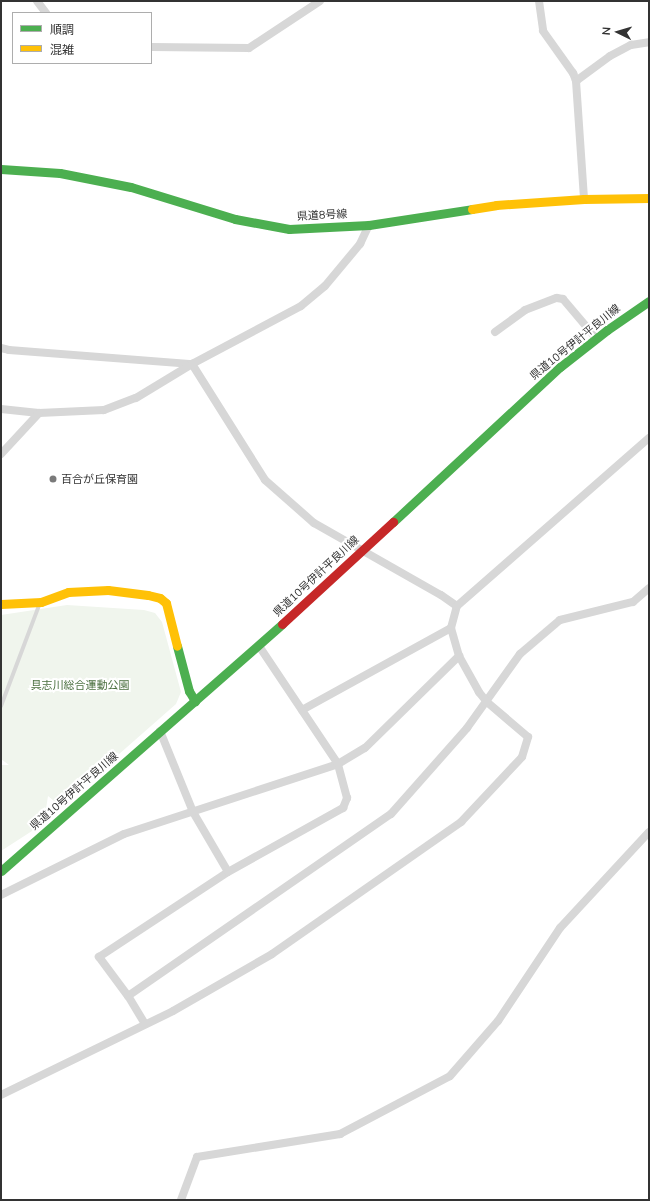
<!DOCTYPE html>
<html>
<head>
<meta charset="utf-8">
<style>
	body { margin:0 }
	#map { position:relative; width:650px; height:1201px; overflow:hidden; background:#fff; font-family:Mulish,"Noto Sans JP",sans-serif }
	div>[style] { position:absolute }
	.green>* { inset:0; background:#f0f5ed }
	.lane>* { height:4px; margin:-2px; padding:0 2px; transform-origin:2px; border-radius:2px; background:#d7d7d7 }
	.street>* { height:8px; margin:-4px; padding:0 4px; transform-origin:4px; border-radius:4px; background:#d7d7d7 }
	.fast>* { height:9px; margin:-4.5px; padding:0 4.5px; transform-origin:4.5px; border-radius:4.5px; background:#4caf50 }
	.slow>* { height:9px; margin:-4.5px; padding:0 4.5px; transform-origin:4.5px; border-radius:4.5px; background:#ffc107 }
	.jam>* { height:9px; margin:-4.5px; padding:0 4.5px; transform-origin:4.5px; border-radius:4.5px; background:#c62828 }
	.dots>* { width:11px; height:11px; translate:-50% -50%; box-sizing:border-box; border:2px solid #fff; border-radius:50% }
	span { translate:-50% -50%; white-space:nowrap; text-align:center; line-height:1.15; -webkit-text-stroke:4px #fff; paint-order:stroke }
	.street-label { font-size:11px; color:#333 }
	.poi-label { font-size:11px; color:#333 }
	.left { translate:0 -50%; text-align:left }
	.park-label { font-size:11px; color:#4a6f3f }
	.frame { position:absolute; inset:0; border:2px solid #333; pointer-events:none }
	.legend { position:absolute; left:12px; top:12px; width:140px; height:52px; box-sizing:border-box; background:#fff; border:1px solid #adadad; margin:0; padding:5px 7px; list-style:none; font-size:12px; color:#333 }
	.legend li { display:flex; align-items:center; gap:8px; height:20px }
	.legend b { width:20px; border:1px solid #adadad }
	.north { position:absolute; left:598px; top:12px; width:40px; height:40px; -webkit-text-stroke:3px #fff; paint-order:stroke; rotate:275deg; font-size:11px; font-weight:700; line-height:16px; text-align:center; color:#333 }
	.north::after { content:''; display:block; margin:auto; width:14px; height:18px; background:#333; clip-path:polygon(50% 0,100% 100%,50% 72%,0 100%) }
</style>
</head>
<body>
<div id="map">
	<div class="green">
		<div style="clip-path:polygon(67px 605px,144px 610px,155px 613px,162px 622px,181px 692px,176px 704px,60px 806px,48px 796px,46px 809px,32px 831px,1px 851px,1px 765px,9px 765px,1px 759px,1px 615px)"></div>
	</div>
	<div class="lane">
		<div style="left:1px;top:706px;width:110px;rotate:-69.3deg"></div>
	</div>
	<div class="street">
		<div style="left:37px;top:1px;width:15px;rotate:53deg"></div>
		<div style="left:539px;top:1px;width:30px;rotate:82deg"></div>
		<div style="left:543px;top:31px;width:52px;rotate:54.5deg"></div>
		<div style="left:573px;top:73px;width:9px;rotate:69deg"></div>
		<div style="left:576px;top:81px;width:118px;rotate:86.1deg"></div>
		<div style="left:151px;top:47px;width:98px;rotate:0.6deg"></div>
		<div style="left:249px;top:48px;width:85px;rotate:-33.5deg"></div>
		<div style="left:576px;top:81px;width:42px;rotate:-36.3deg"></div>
		<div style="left:610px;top:56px;width:24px;rotate:-28deg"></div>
		<div style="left:631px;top:45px;width:18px;rotate:-9deg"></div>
		<div style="left:495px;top:332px;width:37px;rotate:-36deg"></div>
		<div style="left:525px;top:310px;width:34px;rotate:-21deg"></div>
		<div style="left:557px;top:298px;width:6px;rotate:9deg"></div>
		<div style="left:563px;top:299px;width:51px;rotate:49.8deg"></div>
		<div style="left:1px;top:348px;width:8px;rotate:14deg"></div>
		<div style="left:9px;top:350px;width:184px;rotate:4.4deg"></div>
		<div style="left:192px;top:364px;width:137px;rotate:57.8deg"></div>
		<div style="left:265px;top:480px;width:65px;rotate:41.3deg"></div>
		<div style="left:314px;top:523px;width:146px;rotate:29.6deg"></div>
		<div style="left:441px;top:595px;width:19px;rotate:35deg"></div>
		<div style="left:1px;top:409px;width:38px;rotate:6deg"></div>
		<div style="left:39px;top:413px;width:65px;rotate:-2.6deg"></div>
		<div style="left:104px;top:410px;width:34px;rotate:-21deg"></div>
		<div style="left:136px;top:398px;width:66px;rotate:-31.3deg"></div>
		<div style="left:192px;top:364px;width:123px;rotate:-28deg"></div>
		<div style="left:301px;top:306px;width:31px;rotate:-40deg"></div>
		<div style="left:325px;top:286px;width:55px;rotate:-50.2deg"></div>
		<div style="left:360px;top:244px;width:21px;rotate:-65deg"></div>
		<div style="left:1px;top:454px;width:56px;rotate:-47.2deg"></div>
		<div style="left:302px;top:710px;width:170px;rotate:-28.8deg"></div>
		<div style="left:160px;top:731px;width:87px;rotate:67.8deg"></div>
		<div style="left:193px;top:812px;width:69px;rotate:59.7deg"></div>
		<div style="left:1px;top:895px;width:137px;rotate:-26.4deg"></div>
		<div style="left:124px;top:834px;width:225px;rotate:-18.1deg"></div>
		<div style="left:338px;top:764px;width:31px;rotate:-31deg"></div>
		<div style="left:365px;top:748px;width:132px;rotate:-44.4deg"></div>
		<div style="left:128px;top:996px;width:320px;rotate:-34.7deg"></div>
		<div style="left:391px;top:814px;width:115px;rotate:-48.5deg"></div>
		<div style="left:467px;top:728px;width:91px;rotate:-54.4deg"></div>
		<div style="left:520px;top:654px;width:52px;rotate:-40.4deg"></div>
		<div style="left:560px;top:620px;width:75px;rotate:-13.9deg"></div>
		<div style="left:633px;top:602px;width:21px;rotate:-41deg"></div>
		<div style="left:145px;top:1024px;width:33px;rotate:-121deg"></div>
		<div style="left:128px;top:996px;width:49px;rotate:-126.6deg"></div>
		<div style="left:99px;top:957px;width:154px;rotate:-33.4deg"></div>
		<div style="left:228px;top:872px;width:132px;rotate:-29.1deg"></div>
		<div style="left:343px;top:808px;width:11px;rotate:-68deg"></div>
		<div style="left:347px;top:798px;width:35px;rotate:-105deg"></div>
		<div style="left:338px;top:764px;width:142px;rotate:-123.8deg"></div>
		<div style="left:1px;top:1095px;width:191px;rotate:-26deg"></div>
		<div style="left:173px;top:1011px;width:114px;rotate:-29.9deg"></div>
		<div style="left:272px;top:954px;width:231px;rotate:-34.9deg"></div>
		<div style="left:461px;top:822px;width:89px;rotate:-46.8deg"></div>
		<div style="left:522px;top:757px;width:21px;rotate:-73deg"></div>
		<div style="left:528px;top:737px;width:54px;rotate:-139.5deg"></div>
		<div style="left:487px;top:702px;width:13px;rotate:-129deg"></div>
		<div style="left:479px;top:692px;width:41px;rotate:-119.1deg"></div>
		<div style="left:459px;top:656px;width:29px;rotate:-106deg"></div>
		<div style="left:451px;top:628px;width:23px;rotate:-75deg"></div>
		<div style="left:457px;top:606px;width:255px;rotate:-41.2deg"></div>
		<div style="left:181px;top:1200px;width:46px;rotate:-69.6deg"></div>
		<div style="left:197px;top:1157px;width:145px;rotate:-9.1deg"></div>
		<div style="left:340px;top:1134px;width:124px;rotate:-27.8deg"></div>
		<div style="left:450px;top:1076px;width:73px;rotate:-48.9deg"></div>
		<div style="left:498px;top:1021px;width:112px;rotate:-56.3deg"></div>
		<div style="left:560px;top:928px;width:131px;rotate:-47.2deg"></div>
	</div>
	<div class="fast">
		<div style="left:1px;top:169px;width:59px;rotate:3.9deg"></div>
		<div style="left:60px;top:173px;width:72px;rotate:11.2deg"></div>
		<div style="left:131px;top:187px;width:109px;rotate:17.1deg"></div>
		<div style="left:235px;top:219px;width:55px;rotate:10.5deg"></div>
		<div style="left:289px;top:229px;width:80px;rotate:-2.9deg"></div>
		<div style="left:369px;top:225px;width:104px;rotate:-8.8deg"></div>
		<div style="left:393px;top:522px;width:228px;rotate:-42.9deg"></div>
		<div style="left:560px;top:367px;width:60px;rotate:-38.2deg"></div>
		<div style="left:607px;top:330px;width:51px;rotate:-34.6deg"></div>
		<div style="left:177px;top:646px;width:47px;rotate:75.1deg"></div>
		<div style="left:189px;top:691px;width:12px;rotate:59deg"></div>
		<div style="left:1px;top:871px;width:374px;rotate:-41.3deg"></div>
	</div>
	<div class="slow">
		<div style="left:472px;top:209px;width:24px;rotate:-9deg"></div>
		<div style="left:496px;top:205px;width:88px;rotate:-3.9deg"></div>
		<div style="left:584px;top:199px;width:65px;rotate:-0.9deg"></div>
		<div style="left:1px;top:604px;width:40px;rotate:-2.9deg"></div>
		<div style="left:41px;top:602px;width:29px;rotate:-20deg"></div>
		<div style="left:68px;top:592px;width:40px;rotate:-2.9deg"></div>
		<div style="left:108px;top:590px;width:40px;rotate:7.1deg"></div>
		<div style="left:148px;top:595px;width:12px;rotate:14deg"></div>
		<div style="left:160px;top:598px;width:8px;rotate:40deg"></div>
		<div style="left:166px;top:603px;width:44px;rotate:75.7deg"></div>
	</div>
	<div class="jam">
		<div style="left:282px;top:624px;width:151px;rotate:-42.6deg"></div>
	</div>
	<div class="dots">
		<div style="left:53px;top:479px;background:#7a7a7a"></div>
	</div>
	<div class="street-label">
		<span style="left:322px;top:215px;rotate:-3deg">県道8号線</span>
		<span style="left:575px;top:342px;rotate:-39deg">県道10号伊計平良川線</span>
		<span style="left:316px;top:576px;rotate:-43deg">県道10号伊計平良川線</span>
		<span style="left:74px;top:791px;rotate:-41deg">県道10号伊計平良川線</span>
	</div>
	<div class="poi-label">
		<span class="left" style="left:61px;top:479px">百合が丘保育園</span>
	</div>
	<div class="park-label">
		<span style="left:80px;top:685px">具志川総合運動公園</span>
	</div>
	<div class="frame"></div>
	<ul class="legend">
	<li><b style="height:5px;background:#4caf50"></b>順調</li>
	<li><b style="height:5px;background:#ffc107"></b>混雑</li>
	</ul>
	<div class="north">N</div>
</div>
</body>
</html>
